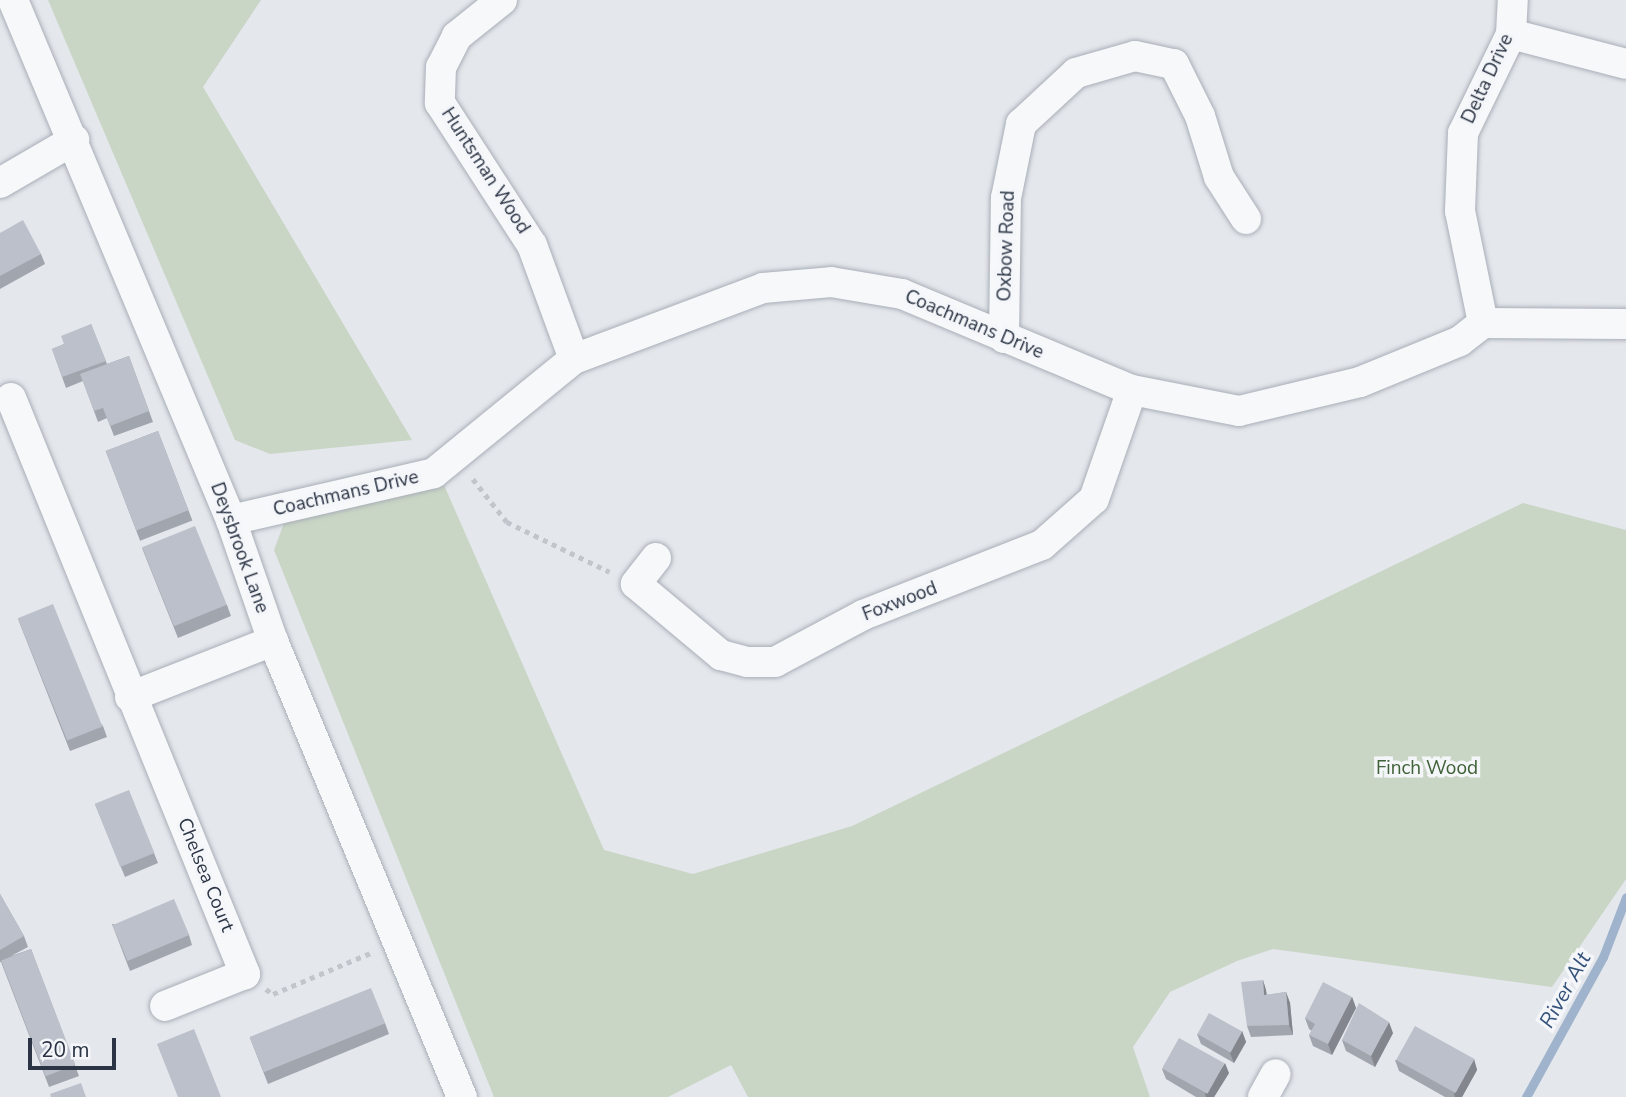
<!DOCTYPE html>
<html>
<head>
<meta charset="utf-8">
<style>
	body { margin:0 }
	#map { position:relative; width:1626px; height:1097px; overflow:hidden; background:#e4e7ec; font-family:"Nunito Sans",sans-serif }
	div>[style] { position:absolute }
	.green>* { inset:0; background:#c9d6c5 }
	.stream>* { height:9px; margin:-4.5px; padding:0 4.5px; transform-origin:4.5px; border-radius:4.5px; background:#9fb4cc }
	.path>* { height:4.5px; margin-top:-2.25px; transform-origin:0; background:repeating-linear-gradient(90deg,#c2c5cb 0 5px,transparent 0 10px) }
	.roads { filter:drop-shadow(0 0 2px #a9aeb7) drop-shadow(0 0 2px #a9aeb7) }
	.minor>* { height:30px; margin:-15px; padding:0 15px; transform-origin:15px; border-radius:15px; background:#f7f8fa }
	.wall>* { inset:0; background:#a1a5ae; transform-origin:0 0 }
	.shaded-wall>* { inset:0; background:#83868d }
	.building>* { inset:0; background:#bbc0ca; transform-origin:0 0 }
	span { translate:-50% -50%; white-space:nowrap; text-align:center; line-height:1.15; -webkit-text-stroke:7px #f4f6f9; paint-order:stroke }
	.street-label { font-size:19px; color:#2b3445 }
	.park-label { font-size:19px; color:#3f6138 }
	.water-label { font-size:21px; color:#34527a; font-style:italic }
	.scale { position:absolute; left:28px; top:1038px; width:88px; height:32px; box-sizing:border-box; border:4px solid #2b3445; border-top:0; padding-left:9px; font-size:21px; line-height:24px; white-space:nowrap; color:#2b3445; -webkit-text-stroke:5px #f4f6f9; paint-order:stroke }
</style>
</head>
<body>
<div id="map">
	<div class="green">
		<div style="clip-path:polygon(48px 0,261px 0,203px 87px,412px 440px,270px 454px,235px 440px)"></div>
		<div style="clip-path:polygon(444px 485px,604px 850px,693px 874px,852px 826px,1523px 503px,1626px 530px,1626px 879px,1552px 987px,1273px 949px,1237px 961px,1170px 992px,1133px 1047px,1150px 1097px,748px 1097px,731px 1065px,668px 1097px,494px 1097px,274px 550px,284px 523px)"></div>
	</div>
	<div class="stream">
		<div style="left:1526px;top:1097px;width:160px;rotate:-61.2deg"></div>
		<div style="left:1603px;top:957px;width:64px;rotate:-69deg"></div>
	</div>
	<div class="path">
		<div style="left:473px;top:479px;width:55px;rotate:51.7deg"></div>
		<div style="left:507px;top:522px;width:114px;rotate:25.9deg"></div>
		<div style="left:266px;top:989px;width:9px;rotate:36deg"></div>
		<div style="left:273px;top:994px;width:108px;rotate:-22.8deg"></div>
	</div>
	<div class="roads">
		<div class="minor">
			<div style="left:13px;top:0;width:564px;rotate:67.26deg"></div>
			<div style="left:231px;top:520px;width:128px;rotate:70.9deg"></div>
			<div style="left:273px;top:641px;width:494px;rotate:67.5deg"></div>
			<div style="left:502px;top:0;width:58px;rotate:141.3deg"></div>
			<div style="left:457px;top:36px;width:35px;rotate:117deg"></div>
			<div style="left:441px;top:67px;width:36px;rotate:92deg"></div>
			<div style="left:440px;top:103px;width:169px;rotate:57.1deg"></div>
			<div style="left:532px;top:245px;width:121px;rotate:69.8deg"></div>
			<div style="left:1511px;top:34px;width:119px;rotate:14.6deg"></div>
			<div style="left:0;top:183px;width:86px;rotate:-30.2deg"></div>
			<div style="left:1483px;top:323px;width:114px;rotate:-101.6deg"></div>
			<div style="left:1460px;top:211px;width:78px;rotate:-87.8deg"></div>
			<div style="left:1463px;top:133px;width:110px;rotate:-64.1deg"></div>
			<div style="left:1511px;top:34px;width:34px;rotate:-87deg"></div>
			<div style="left:1004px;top:338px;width:140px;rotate:-89.2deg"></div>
			<div style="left:1006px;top:198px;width:76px;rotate:-78.5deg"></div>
			<div style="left:1021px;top:124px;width:75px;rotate:-42.8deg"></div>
			<div style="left:1076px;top:73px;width:61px;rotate:-16.1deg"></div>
			<div style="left:1135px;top:56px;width:40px;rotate:12deg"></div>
			<div style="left:1174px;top:64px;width:58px;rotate:63.4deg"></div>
			<div style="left:1200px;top:116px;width:64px;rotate:72.7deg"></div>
			<div style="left:1219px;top:177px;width:50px;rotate:57.3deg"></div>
			<div style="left:11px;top:398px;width:622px;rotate:67.89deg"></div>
			<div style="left:245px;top:974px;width:86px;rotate:158.2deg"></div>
			<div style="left:231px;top:520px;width:208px;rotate:-13deg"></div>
			<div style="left:434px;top:473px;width:181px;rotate:-39.2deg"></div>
			<div style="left:574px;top:359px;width:202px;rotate:-20.6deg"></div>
			<div style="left:763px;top:288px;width:68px;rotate:-5deg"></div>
			<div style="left:831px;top:282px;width:72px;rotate:9.6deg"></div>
			<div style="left:902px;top:294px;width:249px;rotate:22.7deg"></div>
			<div style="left:1132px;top:390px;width:109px;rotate:11.1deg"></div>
			<div style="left:1239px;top:411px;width:124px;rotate:-13.5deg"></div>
			<div style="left:1360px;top:382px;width:108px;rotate:-22.3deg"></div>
			<div style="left:1460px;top:341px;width:29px;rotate:-38deg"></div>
			<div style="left:1483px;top:323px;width:143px;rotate:0.4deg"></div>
			<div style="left:656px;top:558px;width:33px;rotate:128deg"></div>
			<div style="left:636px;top:584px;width:111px;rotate:39.9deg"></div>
			<div style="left:721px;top:655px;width:27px;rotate:15deg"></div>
			<div style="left:747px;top:662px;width:28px"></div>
			<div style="left:775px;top:662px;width:100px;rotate:-28.1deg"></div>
			<div style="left:863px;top:615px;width:192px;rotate:-21.4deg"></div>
			<div style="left:1042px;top:545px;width:69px;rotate:-41.5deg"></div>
			<div style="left:1094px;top:499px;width:115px;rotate:-70.8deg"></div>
			<div style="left:130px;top:697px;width:154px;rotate:-21.4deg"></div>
			<div style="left:1263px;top:1097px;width:26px;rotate:-61deg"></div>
		</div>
	</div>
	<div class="wall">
		<div style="clip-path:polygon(0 233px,41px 254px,45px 264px,0 289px)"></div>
		<div style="clip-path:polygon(91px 324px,107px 364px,129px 356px,153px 422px,114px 436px,107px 418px,98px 422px,83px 381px,66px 388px,52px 349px,64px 344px)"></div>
		<div style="left:158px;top:431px;width:96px;height:56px;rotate:69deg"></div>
		<div style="clip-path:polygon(142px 548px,227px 605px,231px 616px,178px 638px)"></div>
		<div style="clip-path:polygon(18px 619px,103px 726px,107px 737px,70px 751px)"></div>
		<div style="clip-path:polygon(95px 804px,154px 853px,158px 863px,125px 877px)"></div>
		<div style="clip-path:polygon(0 894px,24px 936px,28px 947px,11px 956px,31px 949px,79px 1076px,49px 1087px,1px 962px,0 962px)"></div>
		<div style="clip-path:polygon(112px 924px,189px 935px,192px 945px,130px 971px)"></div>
		<div style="clip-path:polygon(1263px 980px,1267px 995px,1286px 992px,1290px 1003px,1293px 1035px,1251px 1037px,1247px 1026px)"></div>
		<div style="clip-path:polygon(1352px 997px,1356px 1008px,1332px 1055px,1313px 1046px,1309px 1035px,1312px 1031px,1309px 1029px,1305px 1018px)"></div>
		<div style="clip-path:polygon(385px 1023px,389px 1034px,268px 1084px,250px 1038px)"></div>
		<div style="clip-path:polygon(1242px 1031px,1246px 1042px,1234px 1063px,1201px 1044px,1197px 1034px)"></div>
		<div style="clip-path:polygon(1393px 1033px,1375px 1067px,1346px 1051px,1342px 1040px)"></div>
		<div style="clip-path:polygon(1474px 1059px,1477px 1070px,1462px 1097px,1445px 1097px,1399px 1071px,1395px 1060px)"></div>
		<div style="clip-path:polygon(1162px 1069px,1229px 1073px,1214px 1097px,1196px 1097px,1166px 1079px)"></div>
	</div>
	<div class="shaded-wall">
		<div style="clip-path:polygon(1263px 980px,1266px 990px,1268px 1006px,1264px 995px)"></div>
		<div style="clip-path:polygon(1286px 992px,1290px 1003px,1293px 1035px,1289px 1025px)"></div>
		<div style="clip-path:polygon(1352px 997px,1356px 1008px,1332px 1055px,1328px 1044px)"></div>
		<div style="clip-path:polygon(1389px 1022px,1393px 1033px,1375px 1067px,1371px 1056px)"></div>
		<div style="clip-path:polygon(1242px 1031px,1246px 1042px,1234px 1063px,1230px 1053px)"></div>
		<div style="clip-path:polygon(1474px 1059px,1477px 1070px,1462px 1097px,1455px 1097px,1454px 1094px)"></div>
		<div style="clip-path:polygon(1225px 1063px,1229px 1073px,1214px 1097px,1206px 1097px,1205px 1094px)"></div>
	</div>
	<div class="building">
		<div style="clip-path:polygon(23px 220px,41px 254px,0 276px,0 233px)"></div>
		<div style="clip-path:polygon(91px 324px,106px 361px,62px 377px,52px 349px,64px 344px,61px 336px)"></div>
		<div style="clip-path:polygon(129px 356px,149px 411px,110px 426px,103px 408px,94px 411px,80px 374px)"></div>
		<div style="left:158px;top:431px;width:85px;height:56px;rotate:69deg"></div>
		<div style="left:195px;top:526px;width:85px;height:57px;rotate:68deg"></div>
		<div style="left:53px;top:604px;width:132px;height:38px;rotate:68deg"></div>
		<div style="left:129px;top:790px;width:68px;height:37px;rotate:68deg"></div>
		<div style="clip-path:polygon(0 894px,24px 936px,0 950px)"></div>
		<div style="left:174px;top:899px;width:39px;height:67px;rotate:67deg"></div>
		<div style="left:31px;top:949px;width:124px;height:32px;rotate:69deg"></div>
		<div style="clip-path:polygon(1263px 980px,1264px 995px,1286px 992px,1289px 1025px,1247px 1026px,1241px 982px)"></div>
		<div style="clip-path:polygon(1323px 982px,1352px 997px,1328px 1044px,1309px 1035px,1315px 1024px,1305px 1018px)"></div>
		<div style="left:371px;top:988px;width:38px;height:131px;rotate:68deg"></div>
		<div style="clip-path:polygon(1359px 1003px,1389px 1022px,1371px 1056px,1342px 1040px)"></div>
		<div style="left:1209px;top:1013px;width:38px;height:24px;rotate:29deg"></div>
		<div style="left:1415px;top:1026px;width:68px;height:39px;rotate:29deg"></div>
		<div style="clip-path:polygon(194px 1029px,221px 1097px,178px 1097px,157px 1044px)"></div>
		<div style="left:1179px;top:1038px;width:52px;height:35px;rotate:29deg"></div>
		<div style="clip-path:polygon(81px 1083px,86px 1097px,51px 1097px,50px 1094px)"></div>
	</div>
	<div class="street-label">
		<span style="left:1488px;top:79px;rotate:-65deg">Delta Drive</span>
		<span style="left:485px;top:171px;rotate:57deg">Huntsman Wood</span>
		<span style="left:1007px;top:246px;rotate:-88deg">Oxbow Road</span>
		<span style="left:974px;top:325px;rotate:23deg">Coachmans Drive</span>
		<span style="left:346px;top:494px;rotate:-13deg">Coachmans Drive</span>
		<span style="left:239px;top:548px;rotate:70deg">Deysbrook Lane</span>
		<span style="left:900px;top:602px;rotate:-21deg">Foxwood</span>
		<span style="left:205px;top:875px;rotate:68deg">Chelsea Court</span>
	</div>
	<div class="park-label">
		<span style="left:1427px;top:769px">Finch Wood</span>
	</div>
	<div class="water-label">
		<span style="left:1565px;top:990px;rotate:-61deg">River Alt</span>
	</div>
	<div class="scale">20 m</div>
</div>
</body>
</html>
